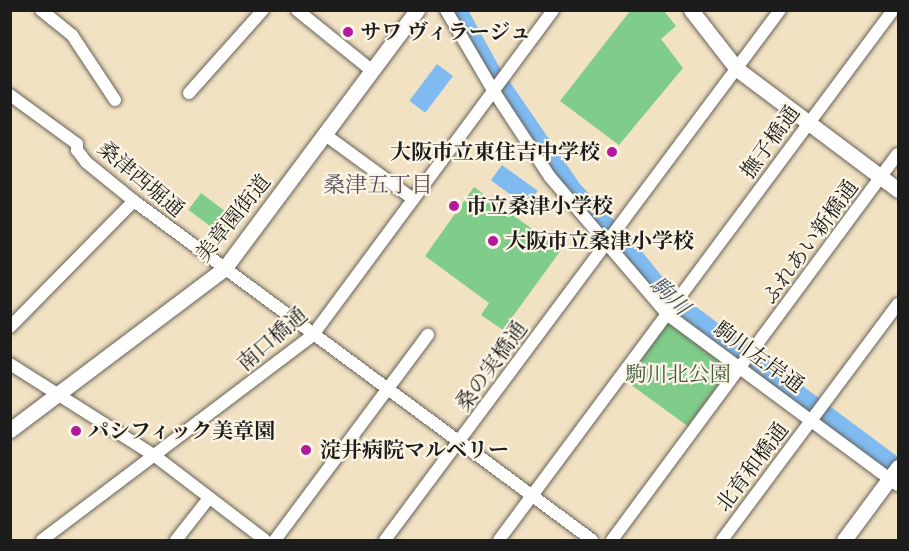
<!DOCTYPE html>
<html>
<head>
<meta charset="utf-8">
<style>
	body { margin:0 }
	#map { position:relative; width:909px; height:551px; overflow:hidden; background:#f2e2c4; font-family:"EB Garamond","Noto Serif JP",serif }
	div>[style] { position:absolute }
	.green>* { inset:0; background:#80cc8a; transform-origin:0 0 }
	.water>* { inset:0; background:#7fbaf1; transform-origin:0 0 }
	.river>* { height:21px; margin:-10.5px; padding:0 10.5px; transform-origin:10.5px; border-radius:10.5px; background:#7fbaf1 }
	.roads { filter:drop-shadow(0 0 2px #676157) drop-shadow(0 0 2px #676157) }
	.minor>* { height:12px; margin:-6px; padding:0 6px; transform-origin:6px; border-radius:6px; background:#fff }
	.tertiary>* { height:15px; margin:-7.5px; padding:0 7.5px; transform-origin:7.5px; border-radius:7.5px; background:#fff }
	.dots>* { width:16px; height:16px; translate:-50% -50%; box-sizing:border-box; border:3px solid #fcf5e5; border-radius:50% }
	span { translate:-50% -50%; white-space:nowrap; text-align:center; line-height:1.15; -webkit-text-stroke:4.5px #fcf5e5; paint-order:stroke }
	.poi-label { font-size:21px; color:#1c1c1c; font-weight:700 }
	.left { translate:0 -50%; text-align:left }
	.right { translate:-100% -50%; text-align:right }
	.street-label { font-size:21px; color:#1c1c1c }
	.park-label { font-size:21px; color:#3f5a42 }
	.neighbourhood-label { font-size:22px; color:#584e5c }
	.water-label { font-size:22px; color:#3f5367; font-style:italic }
	.frame { position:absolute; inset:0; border:12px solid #1c1c1c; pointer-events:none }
</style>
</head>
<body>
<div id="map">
	<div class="green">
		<div style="clip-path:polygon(630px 11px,664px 11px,676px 26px,661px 39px,683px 68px,619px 145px,560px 101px)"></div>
		<div style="clip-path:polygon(474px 187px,561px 250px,503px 330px,481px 315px,489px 303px,425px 256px)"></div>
		<div style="left:201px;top:193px;width:39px;height:21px;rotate:37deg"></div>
		<div style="left:669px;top:321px;width:77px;height:74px;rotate:36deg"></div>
	</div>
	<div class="water">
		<div style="left:437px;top:64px;width:20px;height:46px;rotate:37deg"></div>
		<div style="left:502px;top:165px;width:44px;height:19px;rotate:36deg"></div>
	</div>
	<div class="river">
		<div style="left:456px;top:10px;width:67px;rotate:61.5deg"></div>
		<div style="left:488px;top:69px;width:148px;rotate:55.5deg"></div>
		<div style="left:572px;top:191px;width:76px;rotate:46.6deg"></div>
		<div style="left:624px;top:246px;width:64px;rotate:51.3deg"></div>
		<div style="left:664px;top:296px;width:292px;rotate:36.6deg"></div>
	</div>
	<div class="roads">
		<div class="minor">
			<div style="left:41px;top:10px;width:40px;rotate:39deg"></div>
			<div style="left:72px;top:35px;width:78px;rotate:56.5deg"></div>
			<div style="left:297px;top:10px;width:95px;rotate:39deg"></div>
			<div style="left:446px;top:10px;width:93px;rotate:59.6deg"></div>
			<div style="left:493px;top:90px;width:104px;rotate:56.8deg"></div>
			<div style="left:550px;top:177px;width:182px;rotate:49.5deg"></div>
			<div style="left:668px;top:315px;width:286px;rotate:36.5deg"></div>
			<div style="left:189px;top:93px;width:111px;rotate:-48.3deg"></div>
			<div style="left:10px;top:95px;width:83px;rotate:36.2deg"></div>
			<div style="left:77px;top:144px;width:6px;rotate:90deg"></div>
			<div style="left:77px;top:150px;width:15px;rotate:53deg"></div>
			<div style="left:86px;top:162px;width:62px;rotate:39.1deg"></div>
			<div style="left:134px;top:201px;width:570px;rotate:36.51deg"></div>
			<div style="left:324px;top:134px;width:110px;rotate:36.1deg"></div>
			<div style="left:10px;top:327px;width:177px;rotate:-45.5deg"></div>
			<div style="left:10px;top:364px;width:172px;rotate:32.4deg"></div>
			<div style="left:155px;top:456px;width:138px;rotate:37.4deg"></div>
			<div style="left:42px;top:540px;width:338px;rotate:-37.1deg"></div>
			<div style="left:312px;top:336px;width:405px;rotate:-53.5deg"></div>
			<div style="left:176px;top:540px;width:53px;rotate:-51.8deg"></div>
			<div style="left:275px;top:540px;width:256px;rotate:-53.3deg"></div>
			<div style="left:385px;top:540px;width:661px;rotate:-53.3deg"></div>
			<div style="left:499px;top:540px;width:660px;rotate:-53.37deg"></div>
			<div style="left:612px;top:540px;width:480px;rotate:-53.5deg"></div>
			<div style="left:722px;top:540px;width:294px;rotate:-53.3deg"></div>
		</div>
		<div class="tertiary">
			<div style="left:691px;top:10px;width:75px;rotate:52.1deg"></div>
			<div style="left:737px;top:69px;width:201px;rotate:36.9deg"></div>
			<div style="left:10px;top:430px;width:268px;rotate:-37deg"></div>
			<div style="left:224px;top:269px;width:323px;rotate:-53.3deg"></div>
			<div style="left:844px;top:540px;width:91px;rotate:-53.5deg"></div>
		</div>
	</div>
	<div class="dots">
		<div style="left:348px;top:32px;background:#b5179e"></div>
		<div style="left:612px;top:152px;background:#b5179e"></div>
		<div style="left:454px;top:206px;background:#b5179e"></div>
		<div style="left:493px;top:241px;background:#b5179e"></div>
		<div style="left:76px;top:431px;background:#b5179e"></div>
		<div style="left:306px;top:450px;background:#b5179e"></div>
	</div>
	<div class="poi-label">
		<span class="left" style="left:360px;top:32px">サワ ヴィラージュ</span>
		<span class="right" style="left:600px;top:152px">大阪市立東住吉中学校</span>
		<span class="left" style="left:466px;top:206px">市立桑津小学校</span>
		<span class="left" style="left:505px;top:241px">大阪市立桑津小学校</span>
		<span class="left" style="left:88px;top:431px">パシフィック美章園</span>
		<span class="left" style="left:320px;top:450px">淀井病院マルベリー</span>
	</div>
	<div class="street-label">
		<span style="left:770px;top:142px;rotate:-54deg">撫子橋通</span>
		<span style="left:141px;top:179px;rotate:40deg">桑津西堀通</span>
		<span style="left:233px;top:218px;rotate:-51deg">美章園街道</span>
		<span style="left:810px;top:242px;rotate:-54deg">ふれあい新橋通</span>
		<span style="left:272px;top:339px;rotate:-41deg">南口橋通</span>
		<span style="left:759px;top:357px;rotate:36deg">駒川左岸通</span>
		<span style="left:491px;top:366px;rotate:-54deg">桑の実橋通</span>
		<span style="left:752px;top:467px;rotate:-53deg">北育和橋通</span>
	</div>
	<div class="park-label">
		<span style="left:678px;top:374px">駒川北公園</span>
	</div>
	<div class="neighbourhood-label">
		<span style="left:378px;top:185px">桑津五丁目</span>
	</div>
	<div class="water-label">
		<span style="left:670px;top:296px;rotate:43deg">駒川</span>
	</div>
	<div class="frame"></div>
</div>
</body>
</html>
